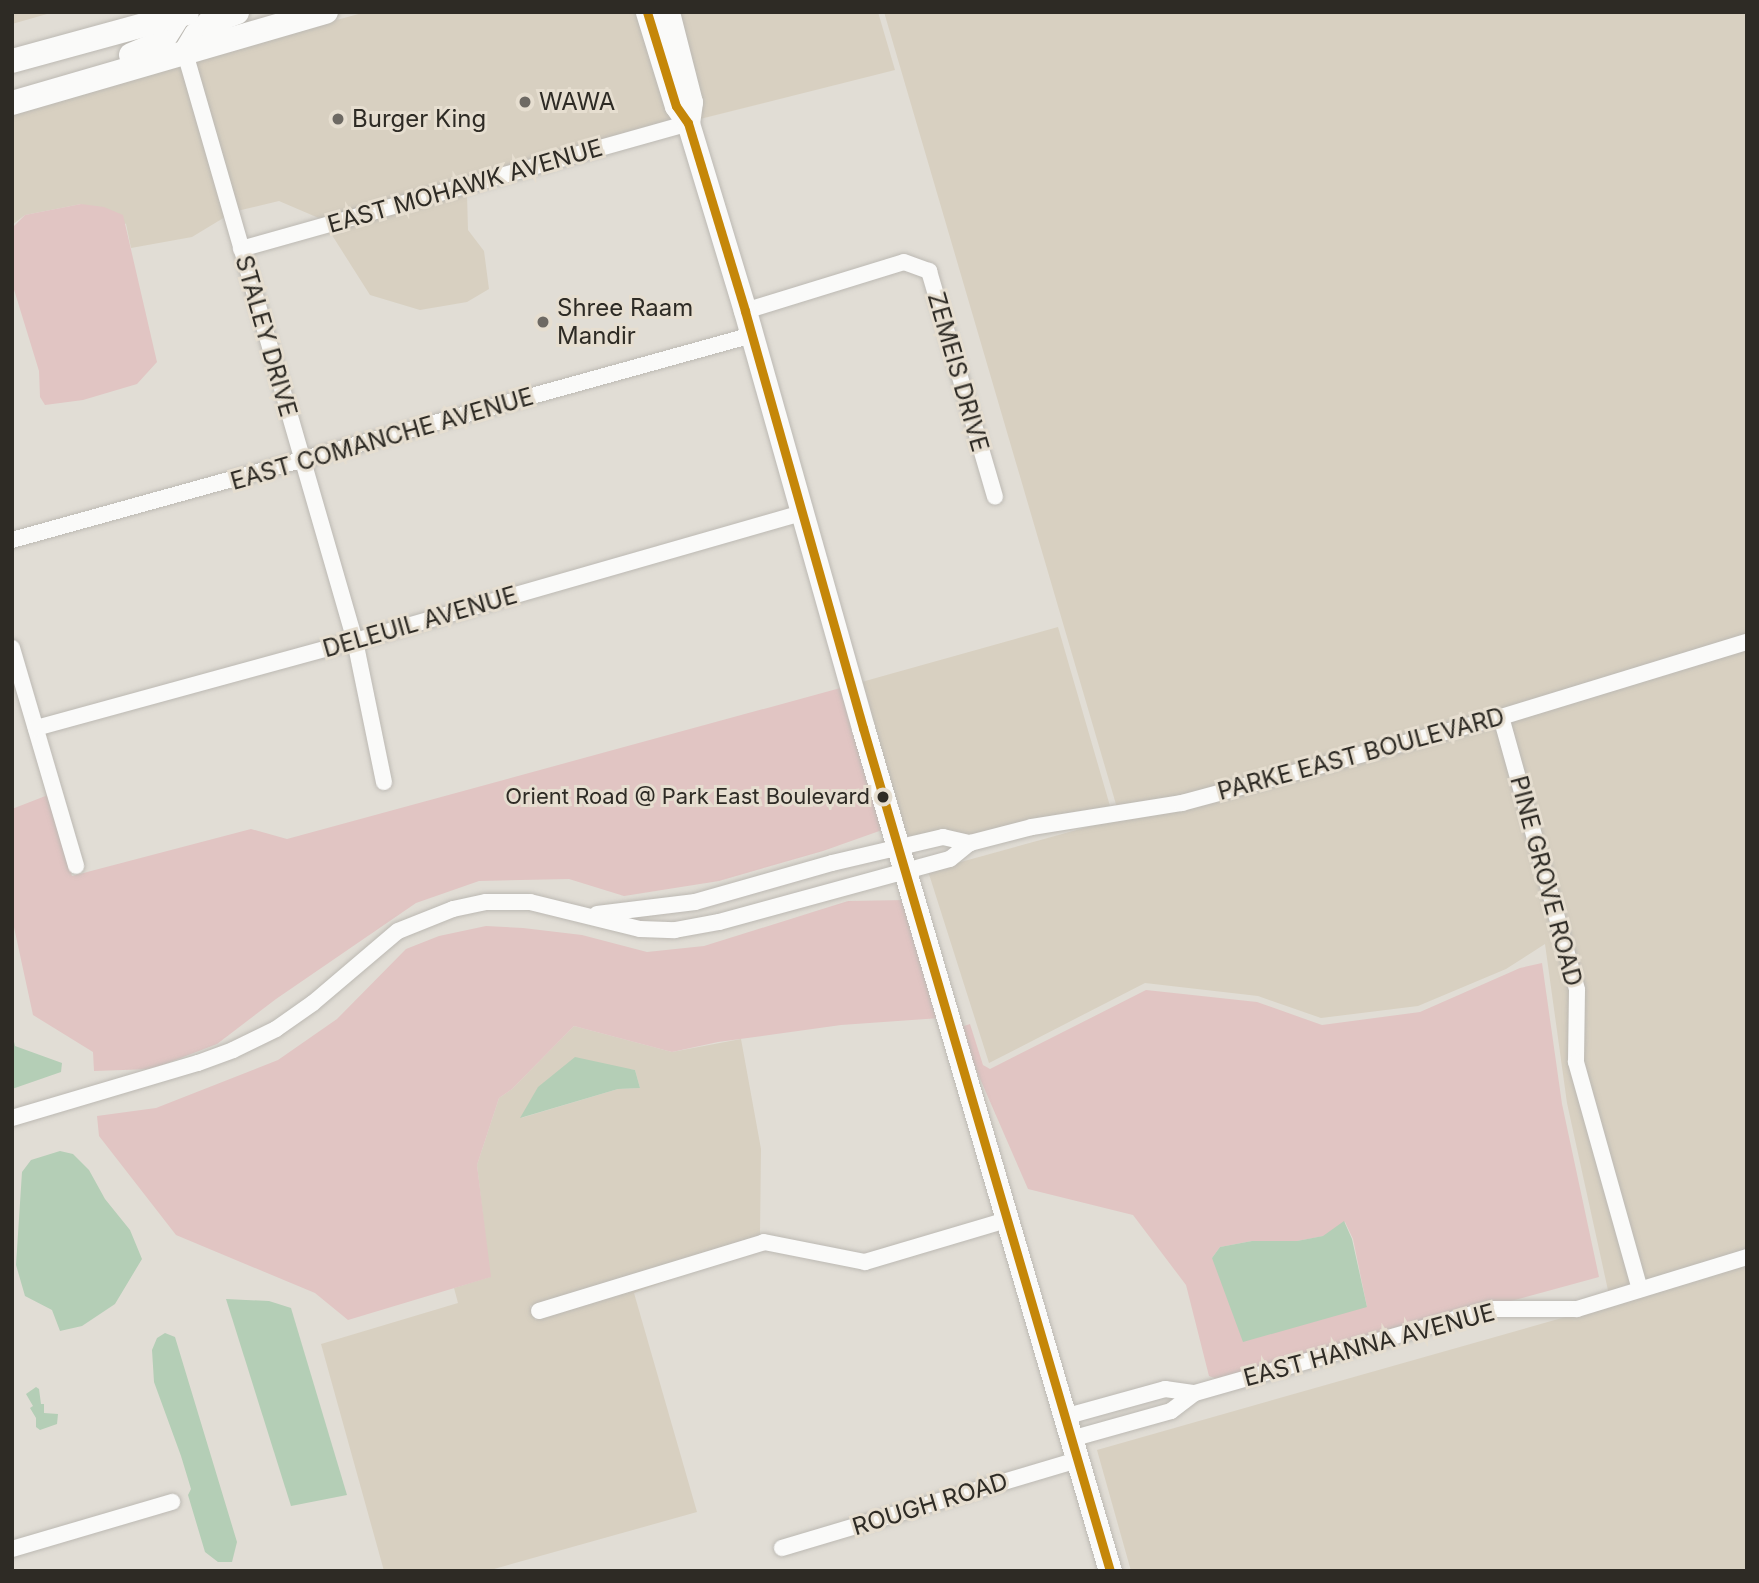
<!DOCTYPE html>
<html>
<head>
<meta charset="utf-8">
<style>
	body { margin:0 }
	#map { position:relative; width:1759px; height:1583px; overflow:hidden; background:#e1ddd5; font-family:Inter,sans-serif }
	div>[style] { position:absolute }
	.built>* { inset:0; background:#d8d0c1 }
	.green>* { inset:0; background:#e1c5c3 }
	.water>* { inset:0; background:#b4ceb6 }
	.roads { filter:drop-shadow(0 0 2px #bcb9b3) drop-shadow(0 0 2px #bcb9b3) }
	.street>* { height:16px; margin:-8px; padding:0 8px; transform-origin:8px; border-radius:8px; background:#fafaf9 }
	.secondary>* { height:23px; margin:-11.5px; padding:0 11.5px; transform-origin:11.5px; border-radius:11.5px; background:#fafaf9 }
	.primary>* { height:24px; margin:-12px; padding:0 12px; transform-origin:12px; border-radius:12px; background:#fafaf9 }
	.bus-1>* { height:9px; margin:-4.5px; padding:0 4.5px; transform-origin:4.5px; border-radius:4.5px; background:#c58709 }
	.dots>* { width:19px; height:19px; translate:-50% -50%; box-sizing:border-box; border:4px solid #e6ded0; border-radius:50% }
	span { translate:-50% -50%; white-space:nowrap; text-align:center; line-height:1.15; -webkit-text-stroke:6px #e6ded0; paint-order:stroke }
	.bus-label { font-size:22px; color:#2e2b25 }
	.right { translate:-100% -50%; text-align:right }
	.poi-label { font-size:24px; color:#2e2b25 }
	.left { translate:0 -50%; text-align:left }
	.street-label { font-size:24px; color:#2e2b25 }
	.frame { position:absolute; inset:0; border:14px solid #2e2b25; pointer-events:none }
</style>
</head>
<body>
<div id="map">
	<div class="built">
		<div style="clip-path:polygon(12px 12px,54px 12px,12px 24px)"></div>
		<div style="clip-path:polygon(366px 12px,639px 12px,676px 118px,321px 219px,279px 201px,237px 211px,194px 59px)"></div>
		<div style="clip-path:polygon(675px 12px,878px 12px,895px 70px,696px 120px)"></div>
		<div style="clip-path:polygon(884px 12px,1747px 12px,1747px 1571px,1131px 1571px,1097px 1450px,1611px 1304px,1567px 1103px,1545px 944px,1506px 969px,1418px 1006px,1321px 1018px,1258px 996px,1145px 983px,989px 1063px,928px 871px,1120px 818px)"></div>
		<div style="clip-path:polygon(181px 63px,225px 217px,192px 237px,131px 248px,126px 224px,81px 204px,25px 215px,12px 225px,12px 112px)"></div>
		<div style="clip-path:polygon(467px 194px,468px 230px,484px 251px,489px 289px,467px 302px,420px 310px,370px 295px,330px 232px)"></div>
		<div style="clip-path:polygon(1058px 627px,1110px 806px,1031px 819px,971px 838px,941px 830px,902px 838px,858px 683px)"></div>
		<div style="clip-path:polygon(evenodd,574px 1026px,672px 1052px,741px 1039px,761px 1149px,760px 1235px,530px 1306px,535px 1320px,677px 1277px,634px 1293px,697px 1512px,487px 1571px,384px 1571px,321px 1344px,458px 1303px,454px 1288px,490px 1277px,477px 1165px,499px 1098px,512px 1089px,574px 1026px,614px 1067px,635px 1070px,640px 1088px,618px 1089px,521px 1118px,614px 1067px)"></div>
	</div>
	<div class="green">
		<div style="clip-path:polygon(81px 204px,104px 207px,123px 215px,157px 362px,137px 384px,83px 400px,45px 405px,40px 397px,39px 371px,12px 283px,12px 228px,25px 215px)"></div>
		<div style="clip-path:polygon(844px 687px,885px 829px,823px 851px,719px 881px,624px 896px,569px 879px,479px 881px,416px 903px,276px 999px,217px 1044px,152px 1069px,94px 1071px,93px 1052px,33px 1015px,12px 918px,12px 809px,48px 795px,72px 876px,251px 829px,287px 839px)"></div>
		<div style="clip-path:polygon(906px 900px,940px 1018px,841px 1025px,718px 1042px,672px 1052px,574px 1026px,512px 1089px,499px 1098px,477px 1165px,491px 1277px,348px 1320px,315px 1293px,176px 1235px,99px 1136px,97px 1116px,156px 1108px,278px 1060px,337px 1019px,406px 949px,439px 936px,486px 926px,523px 928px,582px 935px,647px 952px,704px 946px,848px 901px)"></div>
		<div style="clip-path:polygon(evenodd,1542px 963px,1562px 1104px,1599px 1277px,1511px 1301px,1488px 1301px,1217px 1379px,1209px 1376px,1186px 1285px,1133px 1215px,1028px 1189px,958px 1028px,970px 1024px,983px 1065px,990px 1069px,1146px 990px,1257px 1002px,1322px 1025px,1420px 1012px,1520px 968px,1542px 963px,1345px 1222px,1353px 1239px,1367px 1307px,1212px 1258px,1220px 1247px,1252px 1241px,1297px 1241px,1324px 1236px,1345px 1222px)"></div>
	</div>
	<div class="water">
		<div style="clip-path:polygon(12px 1033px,15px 1046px,62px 1063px,61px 1072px,12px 1089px)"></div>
		<div style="clip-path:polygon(575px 1057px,635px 1070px,640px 1088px,618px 1089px,520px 1118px,538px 1087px)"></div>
		<div style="clip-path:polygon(60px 1151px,73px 1154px,89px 1170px,105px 1199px,130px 1230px,142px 1259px,115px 1304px,82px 1326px,60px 1331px,52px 1310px,25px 1296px,16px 1265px,22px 1172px,31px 1160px)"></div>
		<div style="clip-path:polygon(1344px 1221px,1352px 1239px,1367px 1307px,1243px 1342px,1212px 1258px,1220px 1247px,1252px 1241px,1297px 1241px,1323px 1236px)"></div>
		<div style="clip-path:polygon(226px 1299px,269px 1301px,291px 1308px,347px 1495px,291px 1506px)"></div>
		<div style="clip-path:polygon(165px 1333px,175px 1337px,237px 1542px,232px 1562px,218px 1562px,205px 1552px,188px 1495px,191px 1489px,181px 1456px,154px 1382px,152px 1350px,157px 1338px)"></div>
		<div style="clip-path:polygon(36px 1387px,39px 1389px,41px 1404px,44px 1404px,44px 1413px,58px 1414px,57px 1424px,40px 1430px,36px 1427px,36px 1418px,30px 1408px,33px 1406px,26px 1394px)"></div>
	</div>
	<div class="roads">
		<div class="street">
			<div style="left:185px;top:53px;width:612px;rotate:73.87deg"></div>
			<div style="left:355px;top:641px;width:144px;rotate:78.4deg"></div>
			<div style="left:241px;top:249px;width:464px;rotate:-15.7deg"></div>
			<div style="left:745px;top:311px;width:166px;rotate:-17.1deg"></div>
			<div style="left:904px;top:262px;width:27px;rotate:20deg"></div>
			<div style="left:929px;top:271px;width:235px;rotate:73.7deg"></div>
			<div style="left:12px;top:540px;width:768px;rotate:-15.48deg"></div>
			<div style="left:12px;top:648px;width:227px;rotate:73.6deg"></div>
			<div style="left:1501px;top:717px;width:283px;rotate:74.4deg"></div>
			<div style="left:1577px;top:990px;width:72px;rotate:90.8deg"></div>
			<div style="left:1576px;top:1062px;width:236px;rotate:74.3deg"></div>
			<div style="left:36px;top:728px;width:331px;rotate:-15.3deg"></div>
			<div style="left:355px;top:641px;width:467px;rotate:-16deg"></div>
			<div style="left:597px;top:914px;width:99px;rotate:-7deg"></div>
			<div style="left:695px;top:902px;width:142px;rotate:-15.9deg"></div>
			<div style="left:832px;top:863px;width:114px;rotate:-13.2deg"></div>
			<div style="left:943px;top:837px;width:28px;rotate:13deg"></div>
			<div style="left:12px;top:1118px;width:194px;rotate:-16.5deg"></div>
			<div style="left:198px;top:1063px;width:37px;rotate:-20deg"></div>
			<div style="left:233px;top:1050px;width:48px;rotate:-26deg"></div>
			<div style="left:276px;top:1029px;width:45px;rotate:-35.1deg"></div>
			<div style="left:313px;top:1003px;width:111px;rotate:-40.3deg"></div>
			<div style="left:398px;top:931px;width:59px;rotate:-21.8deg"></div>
			<div style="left:453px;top:909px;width:34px;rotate:-12deg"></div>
			<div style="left:486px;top:902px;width:44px"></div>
			<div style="left:530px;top:902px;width:113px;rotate:13.8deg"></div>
			<div style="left:640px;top:929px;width:35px;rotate:2deg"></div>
			<div style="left:675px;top:930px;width:45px;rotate:-10.3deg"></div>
			<div style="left:719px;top:922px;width:239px;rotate:-15.3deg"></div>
			<div style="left:950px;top:859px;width:26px;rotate:-39deg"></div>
			<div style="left:970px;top:843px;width:64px;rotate:-14.5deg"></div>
			<div style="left:1032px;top:827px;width:152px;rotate:-9.1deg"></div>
			<div style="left:1182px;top:803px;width:330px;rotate:-15.1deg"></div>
			<div style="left:1501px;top:717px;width:257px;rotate:-17deg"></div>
			<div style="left:539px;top:1311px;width:235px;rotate:-17deg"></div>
			<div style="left:764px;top:1242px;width:103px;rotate:11.2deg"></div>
			<div style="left:865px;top:1262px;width:148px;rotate:-16.5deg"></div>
			<div style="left:1064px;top:1417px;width:105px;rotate:-15.5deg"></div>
			<div style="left:1165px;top:1389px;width:30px;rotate:8deg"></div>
			<div style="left:1071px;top:1439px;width:104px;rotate:-15.6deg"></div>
			<div style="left:1171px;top:1411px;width:30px;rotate:-37deg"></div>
			<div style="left:1195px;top:1393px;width:307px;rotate:-15.9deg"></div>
			<div style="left:1490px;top:1309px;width:87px"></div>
			<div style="left:1577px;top:1309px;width:178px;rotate:-17deg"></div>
			<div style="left:782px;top:1548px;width:308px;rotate:-16.6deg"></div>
			<div style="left:12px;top:1549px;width:167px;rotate:-16.4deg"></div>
		</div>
		<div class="secondary">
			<div style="left:647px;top:12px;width:98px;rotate:72.9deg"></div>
			<div style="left:676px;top:106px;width:21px;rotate:55deg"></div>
			<div style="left:688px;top:123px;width:196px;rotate:73.1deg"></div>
			<div style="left:745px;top:311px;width:433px;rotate:74.2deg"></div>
			<div style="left:863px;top:728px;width:878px;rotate:73.67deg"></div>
			<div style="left:668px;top:12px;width:93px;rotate:75.7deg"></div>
			<div style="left:691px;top:102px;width:21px;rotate:98deg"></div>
		</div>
		<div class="primary">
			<div style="left:185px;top:53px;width:21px;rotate:-59deg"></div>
			<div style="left:196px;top:35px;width:18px;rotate:-43deg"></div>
			<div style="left:209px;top:23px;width:30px;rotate:-21deg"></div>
			<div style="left:131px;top:55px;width:34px;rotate:-23deg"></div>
			<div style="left:162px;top:42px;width:32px;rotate:-58deg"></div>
			<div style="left:12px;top:61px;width:181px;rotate:-15.3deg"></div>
			<div style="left:12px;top:103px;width:327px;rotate:-16.2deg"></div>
		</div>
	</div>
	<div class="bus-1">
		<div style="left:647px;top:12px;width:98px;rotate:72.9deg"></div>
		<div style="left:676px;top:106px;width:21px;rotate:55deg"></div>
		<div style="left:688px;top:123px;width:196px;rotate:73.1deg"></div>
		<div style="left:745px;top:311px;width:433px;rotate:74.2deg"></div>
		<div style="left:863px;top:728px;width:878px;rotate:73.67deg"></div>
	</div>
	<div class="dots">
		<div style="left:525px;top:102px;background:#6d6963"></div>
		<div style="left:338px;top:119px;background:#6d6963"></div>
		<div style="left:543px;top:322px;background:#6d6963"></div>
		<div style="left:883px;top:797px;background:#2e2b25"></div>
	</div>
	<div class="bus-label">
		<span class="right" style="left:870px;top:797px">Orient Road @ Park East Boulevard</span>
	</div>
	<div class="poi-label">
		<span class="left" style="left:539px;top:102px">WAWA</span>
		<span class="left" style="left:352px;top:119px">Burger King</span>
		<span class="left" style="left:557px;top:322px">Shree Raam<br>Mandir</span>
	</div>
	<div class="street-label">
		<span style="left:465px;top:186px;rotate:-16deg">EAST MOHAWK AVENUE</span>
		<span style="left:266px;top:336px;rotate:74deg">STALEY DRIVE</span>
		<span style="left:958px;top:372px;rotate:74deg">ZEMEIS DRIVE</span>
		<span style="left:382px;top:439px;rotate:-16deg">EAST COMANCHE AVENUE</span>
		<span style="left:420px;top:622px;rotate:-16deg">DELEUIL AVENUE</span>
		<span style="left:1361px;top:754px;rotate:-15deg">PARKE EAST BOULEVARD</span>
		<span style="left:1546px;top:881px;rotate:75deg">PINE GROVE ROAD</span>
		<span style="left:1369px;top:1345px;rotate:-15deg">EAST HANNA AVENUE</span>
		<span style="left:930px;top:1504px;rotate:-17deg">ROUGH ROAD</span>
	</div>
	<div class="frame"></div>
</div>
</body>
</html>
